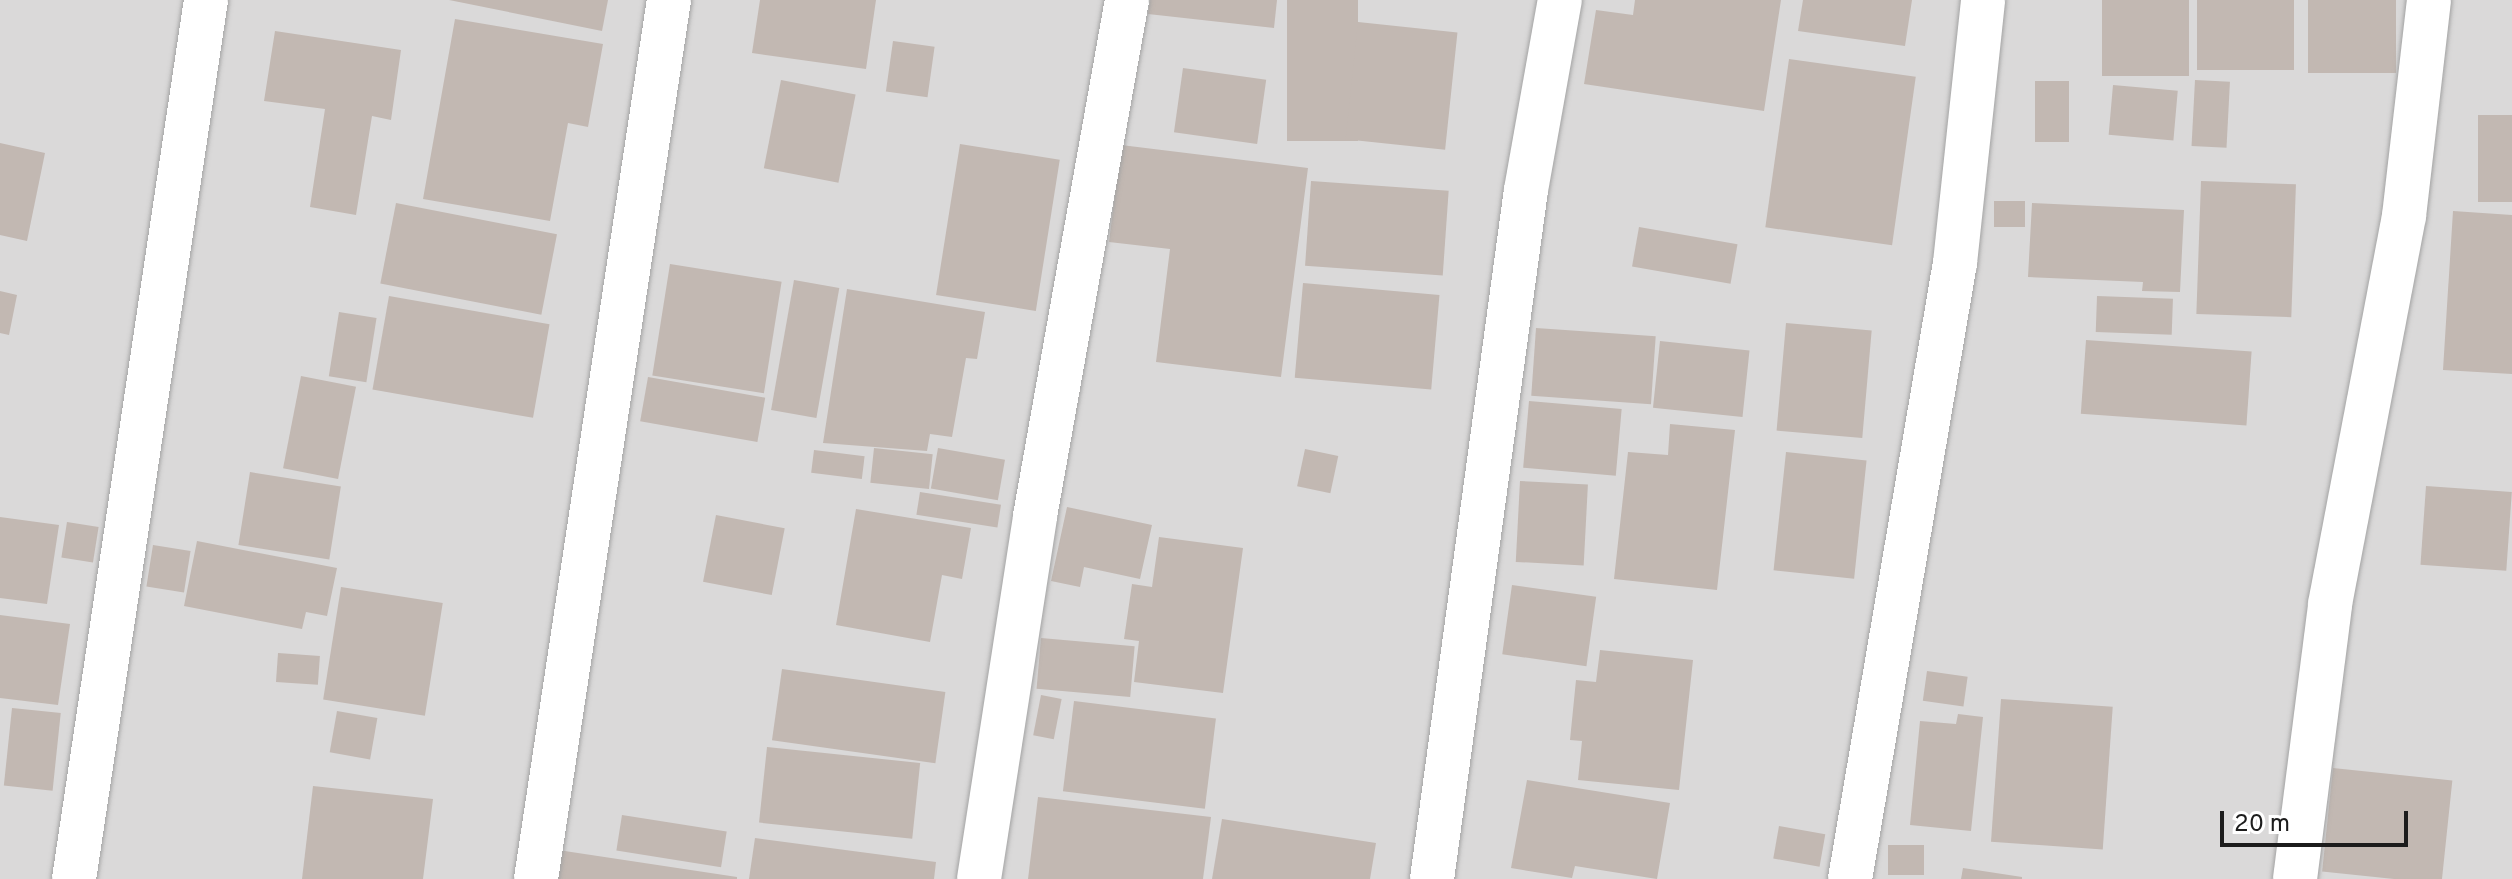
<!DOCTYPE html>
<html>
<head>
<meta charset="utf-8">
<style>
	body { margin:0 }
	#map { position:relative; width:2512px; height:879px; overflow:hidden; background:#eee9e2; font-family:Overpass,sans-serif }
	div>[style] { position:absolute }
	.residential>* { inset:0; background:#dad9d9; transform-origin:0 0 }
	.building>* { inset:0; background:#c2b8b2; transform-origin:0 0 }
	.roads { filter:drop-shadow(0 0 2px #a3a3a3) drop-shadow(0 0 2px #a3a3a3) }
	.minor>* { height:44px; margin:-22px; padding:0 22px; transform-origin:22px; border-radius:22px; background:#fff }
	span { translate:-50% -50%; white-space:nowrap; text-align:center; line-height:1.15; -webkit-text-stroke:6px #fff; paint-order:stroke }
	.scale { position:absolute; left:2220px; top:811px; width:188px; height:36px; box-sizing:border-box; border:4px solid #1c1c1c; border-top:0; padding-left:10px; font-size:24px; line-height:28px; white-space:nowrap; color:#1c1c1c; -webkit-text-stroke:6px #fff; paint-order:stroke }
</style>
</head>
<body>
<div id="map">
	<div class="residential">
		<div style="left:0;top:0;width:2512px;height:879px"></div>
	</div>
	<div class="building">
		<div style="clip-path:polygon(449px 0,608px 0,602px 31px)"></div>
		<div style="clip-path:polygon(760px 0,876px 0,866px 69px,752px 53px)"></div>
		<div style="clip-path:polygon(1150px 0,1277px 0,1274px 28px,1148px 14px)"></div>
		<div style="left:1287px;top:0;width:71px;height:141px"></div>
		<div style="clip-path:polygon(1635px 0,1781px 0,1764px 111px,1584px 84px,1596px 10px,1633px 15px)"></div>
		<div style="clip-path:polygon(1803px 0,1912px 0,1905px 46px,1798px 31px)"></div>
		<div style="left:2102px;top:0;width:87px;height:76px"></div>
		<div style="left:2197px;top:0;width:97px;height:70px"></div>
		<div style="left:2308px;top:0;width:88px;height:73px"></div>
		<div style="clip-path:polygon(455px 19px,603px 44px,588px 127px,568px 123px,550px 221px,423px 199px)"></div>
		<div style="left:1358px;top:22px;width:100px;height:118px;rotate:6deg"></div>
		<div style="clip-path:polygon(275px 31px,401px 50px,391px 120px,372px 116px,356px 215px,310px 207px,325px 109px,264px 101px)"></div>
		<div style="left:893px;top:41px;width:42px;height:51px;rotate:8deg"></div>
		<div style="left:1789px;top:59px;width:128px;height:170px;rotate:8deg"></div>
		<div style="left:1183px;top:68px;width:84px;height:65px;rotate:8deg"></div>
		<div style="left:781px;top:80px;width:76px;height:90px;rotate:11deg"></div>
		<div style="left:2195px;top:80px;width:35px;height:66px;rotate:3deg"></div>
		<div style="left:2035px;top:81px;width:34px;height:61px"></div>
		<div style="left:2113px;top:85px;width:65px;height:50px;rotate:5deg"></div>
		<div style="left:2478px;top:115px;width:34px;height:87px"></div>
		<div style="clip-path:polygon(0 143px,45px 153px,27px 241px,0 235px)"></div>
		<div style="left:960px;top:144px;width:101px;height:153px;rotate:9deg"></div>
		<div style="clip-path:polygon(1121px 145px,1308px 168px,1281px 377px,1156px 362px,1170px 249px,1109px 242px)"></div>
		<div style="left:1311px;top:181px;width:138px;height:85px;rotate:4deg"></div>
		<div style="left:2201px;top:181px;width:95px;height:133px;rotate:2deg"></div>
		<div style="left:1994px;top:201px;width:31px;height:26px"></div>
		<div style="left:396px;top:203px;width:164px;height:82px;rotate:11deg"></div>
		<div style="clip-path:polygon(2032px 203px,2184px 210px,2180px 292px,2142px 291px,2143px 282px,2028px 277px)"></div>
		<div style="clip-path:polygon(2453px 211px,2512px 215px,2512px 374px,2443px 370px)"></div>
		<div style="left:1639px;top:227px;width:100px;height:40px;rotate:10deg"></div>
		<div style="left:670px;top:264px;width:113px;height:113px;rotate:9deg"></div>
		<div style="left:794px;top:280px;width:46px;height:132px;rotate:10deg"></div>
		<div style="left:1303px;top:283px;width:137px;height:95px;rotate:5deg"></div>
		<div style="clip-path:polygon(847px 289px,985px 312px,977px 359px,966px 358px,952px 437px,930px 434px,927px 451px,823px 443px)"></div>
		<div style="clip-path:polygon(0 291px,17px 295px,9px 335px,0 333px)"></div>
		<div style="left:389px;top:296px;width:163px;height:95px;rotate:10deg"></div>
		<div style="left:2097px;top:296px;width:76px;height:36px;rotate:2deg"></div>
		<div style="left:339px;top:312px;width:38px;height:65px;rotate:9deg"></div>
		<div style="left:1786px;top:323px;width:86px;height:108px;rotate:5deg"></div>
		<div style="left:1536px;top:328px;width:120px;height:68px;rotate:4deg"></div>
		<div style="left:2086px;top:340px;width:166px;height:74px;rotate:4deg"></div>
		<div style="left:1660px;top:341px;width:90px;height:67px;rotate:6deg"></div>
		<div style="left:301px;top:376px;width:56px;height:94px;rotate:11deg"></div>
		<div style="left:648px;top:377px;width:119px;height:45px;rotate:10deg"></div>
		<div style="left:1529px;top:401px;width:93px;height:67px;rotate:5deg"></div>
		<div style="clip-path:polygon(1670px 424px,1735px 430px,1717px 590px,1614px 579px,1628px 452px,1668px 455px)"></div>
		<div style="left:874px;top:448px;width:59px;height:35px;rotate:6deg"></div>
		<div style="left:938px;top:448px;width:68px;height:41px;rotate:10deg"></div>
		<div style="left:1305px;top:449px;width:34px;height:38px;rotate:12deg"></div>
		<div style="left:814px;top:450px;width:51px;height:23px;rotate:7deg"></div>
		<div style="left:1786px;top:452px;width:81px;height:119px;rotate:6deg"></div>
		<div style="left:250px;top:472px;width:92px;height:74px;rotate:9deg"></div>
		<div style="left:1520px;top:481px;width:68px;height:81px;rotate:3deg"></div>
		<div style="left:2426px;top:486px;width:86px;height:79px;rotate:4deg"></div>
		<div style="left:920px;top:492px;width:82px;height:23px;rotate:9deg"></div>
		<div style="clip-path:polygon(1067px 507px,1152px 525px,1140px 579px,1084px 567px,1080px 587px,1051px 581px)"></div>
		<div style="clip-path:polygon(856px 509px,971px 528px,962px 579px,942px 575px,930px 642px,836px 625px)"></div>
		<div style="left:716px;top:515px;width:70px;height:68px;rotate:11deg"></div>
		<div style="clip-path:polygon(0 517px,59px 525px,47px 604px,0 598px)"></div>
		<div style="left:67px;top:522px;width:32px;height:36px;rotate:9deg"></div>
		<div style="clip-path:polygon(1159px 537px,1243px 548px,1223px 693px,1134px 682px,1139px 641px,1124px 639px,1132px 584px,1152px 587px)"></div>
		<div style="clip-path:polygon(197px 541px,337px 568px,327px 616px,306px 612px,302px 629px,184px 606px)"></div>
		<div style="left:153px;top:545px;width:38px;height:42px;rotate:9deg"></div>
		<div style="left:1512px;top:585px;width:85px;height:70px;rotate:8deg"></div>
		<div style="left:341px;top:587px;width:103px;height:114px;rotate:9deg"></div>
		<div style="clip-path:polygon(0 615px,70px 624px,58px 705px,0 698px)"></div>
		<div style="left:1041px;top:638px;width:94px;height:51px;rotate:5deg"></div>
		<div style="clip-path:polygon(1600px 650px,1693px 660px,1679px 790px,1578px 780px,1582px 741px,1570px 740px,1576px 680px,1596px 682px)"></div>
		<div style="left:278px;top:653px;width:42px;height:29px;rotate:4deg"></div>
		<div style="left:782px;top:669px;width:165px;height:72px;rotate:8deg"></div>
		<div style="left:1927px;top:671px;width:41px;height:30px;rotate:8deg"></div>
		<div style="left:1041px;top:695px;width:21px;height:41px;rotate:11deg"></div>
		<div style="left:2001px;top:699px;width:112px;height:143px;rotate:4deg"></div>
		<div style="left:1074px;top:701px;width:143px;height:91px;rotate:7deg"></div>
		<div style="left:12px;top:708px;width:49px;height:78px;rotate:6deg"></div>
		<div style="left:337px;top:711px;width:41px;height:42px;rotate:10deg"></div>
		<div style="clip-path:polygon(1958px 714px,1983px 717px,1971px 831px,1910px 825px,1920px 721px,1956px 724px)"></div>
		<div style="left:767px;top:747px;width:154px;height:76px;rotate:6deg"></div>
		<div style="left:2333px;top:768px;width:120px;height:104px;rotate:6deg"></div>
		<div style="clip-path:polygon(1527px 780px,1670px 803px,1657px 879px,1575px 866px,1572px 878px,1511px 868px)"></div>
		<div style="clip-path:polygon(313px 786px,433px 799px,423px 879px,302px 879px)"></div>
		<div style="clip-path:polygon(1038px 797px,1211px 817px,1203px 879px,1028px 879px)"></div>
		<div style="left:622px;top:815px;width:106px;height:36px;rotate:9deg"></div>
		<div style="clip-path:polygon(1222px 819px,1376px 843px,1370px 879px,1212px 879px)"></div>
		<div style="left:1779px;top:826px;width:47px;height:33px;rotate:10deg"></div>
		<div style="clip-path:polygon(755px 838px,936px 862px,934px 879px,749px 879px)"></div>
		<div style="left:1888px;top:845px;width:36px;height:30px"></div>
		<div style="clip-path:polygon(558px 850px,737px 877px,737px 879px,553px 879px)"></div>
		<div style="clip-path:polygon(1963px 868px,2022px 877px,2022px 879px,1961px 879px)"></div>
	</div>
	<div class="roads">
		<div class="minor">
			<div style="left:74px;top:879px;width:889px;rotate:-81.46deg"></div>
			<div style="left:536px;top:879px;width:889px;rotate:-81.4deg"></div>
			<div style="left:979px;top:879px;width:367px;rotate:-81.2deg"></div>
			<div style="left:1035px;top:516px;width:524px;rotate:-79.89deg"></div>
			<div style="left:1432px;top:879px;width:695px;rotate:-82.23deg"></div>
			<div style="left:1526px;top:190px;width:193px;rotate:-79.9deg"></div>
			<div style="left:1850px;top:879px;width:625px;rotate:-80.33deg"></div>
			<div style="left:1955px;top:263px;width:264px;rotate:-83.9deg"></div>
			<div style="left:2295px;top:879px;width:277px;rotate:-82.7deg"></div>
			<div style="left:2330px;top:604px;width:395px;rotate:-79.2deg"></div>
			<div style="left:2404px;top:216px;width:217px;rotate:-83.4deg"></div>
		</div>
	</div>
	<div class="scale">20 m</div>
</div>
</body>
</html>
